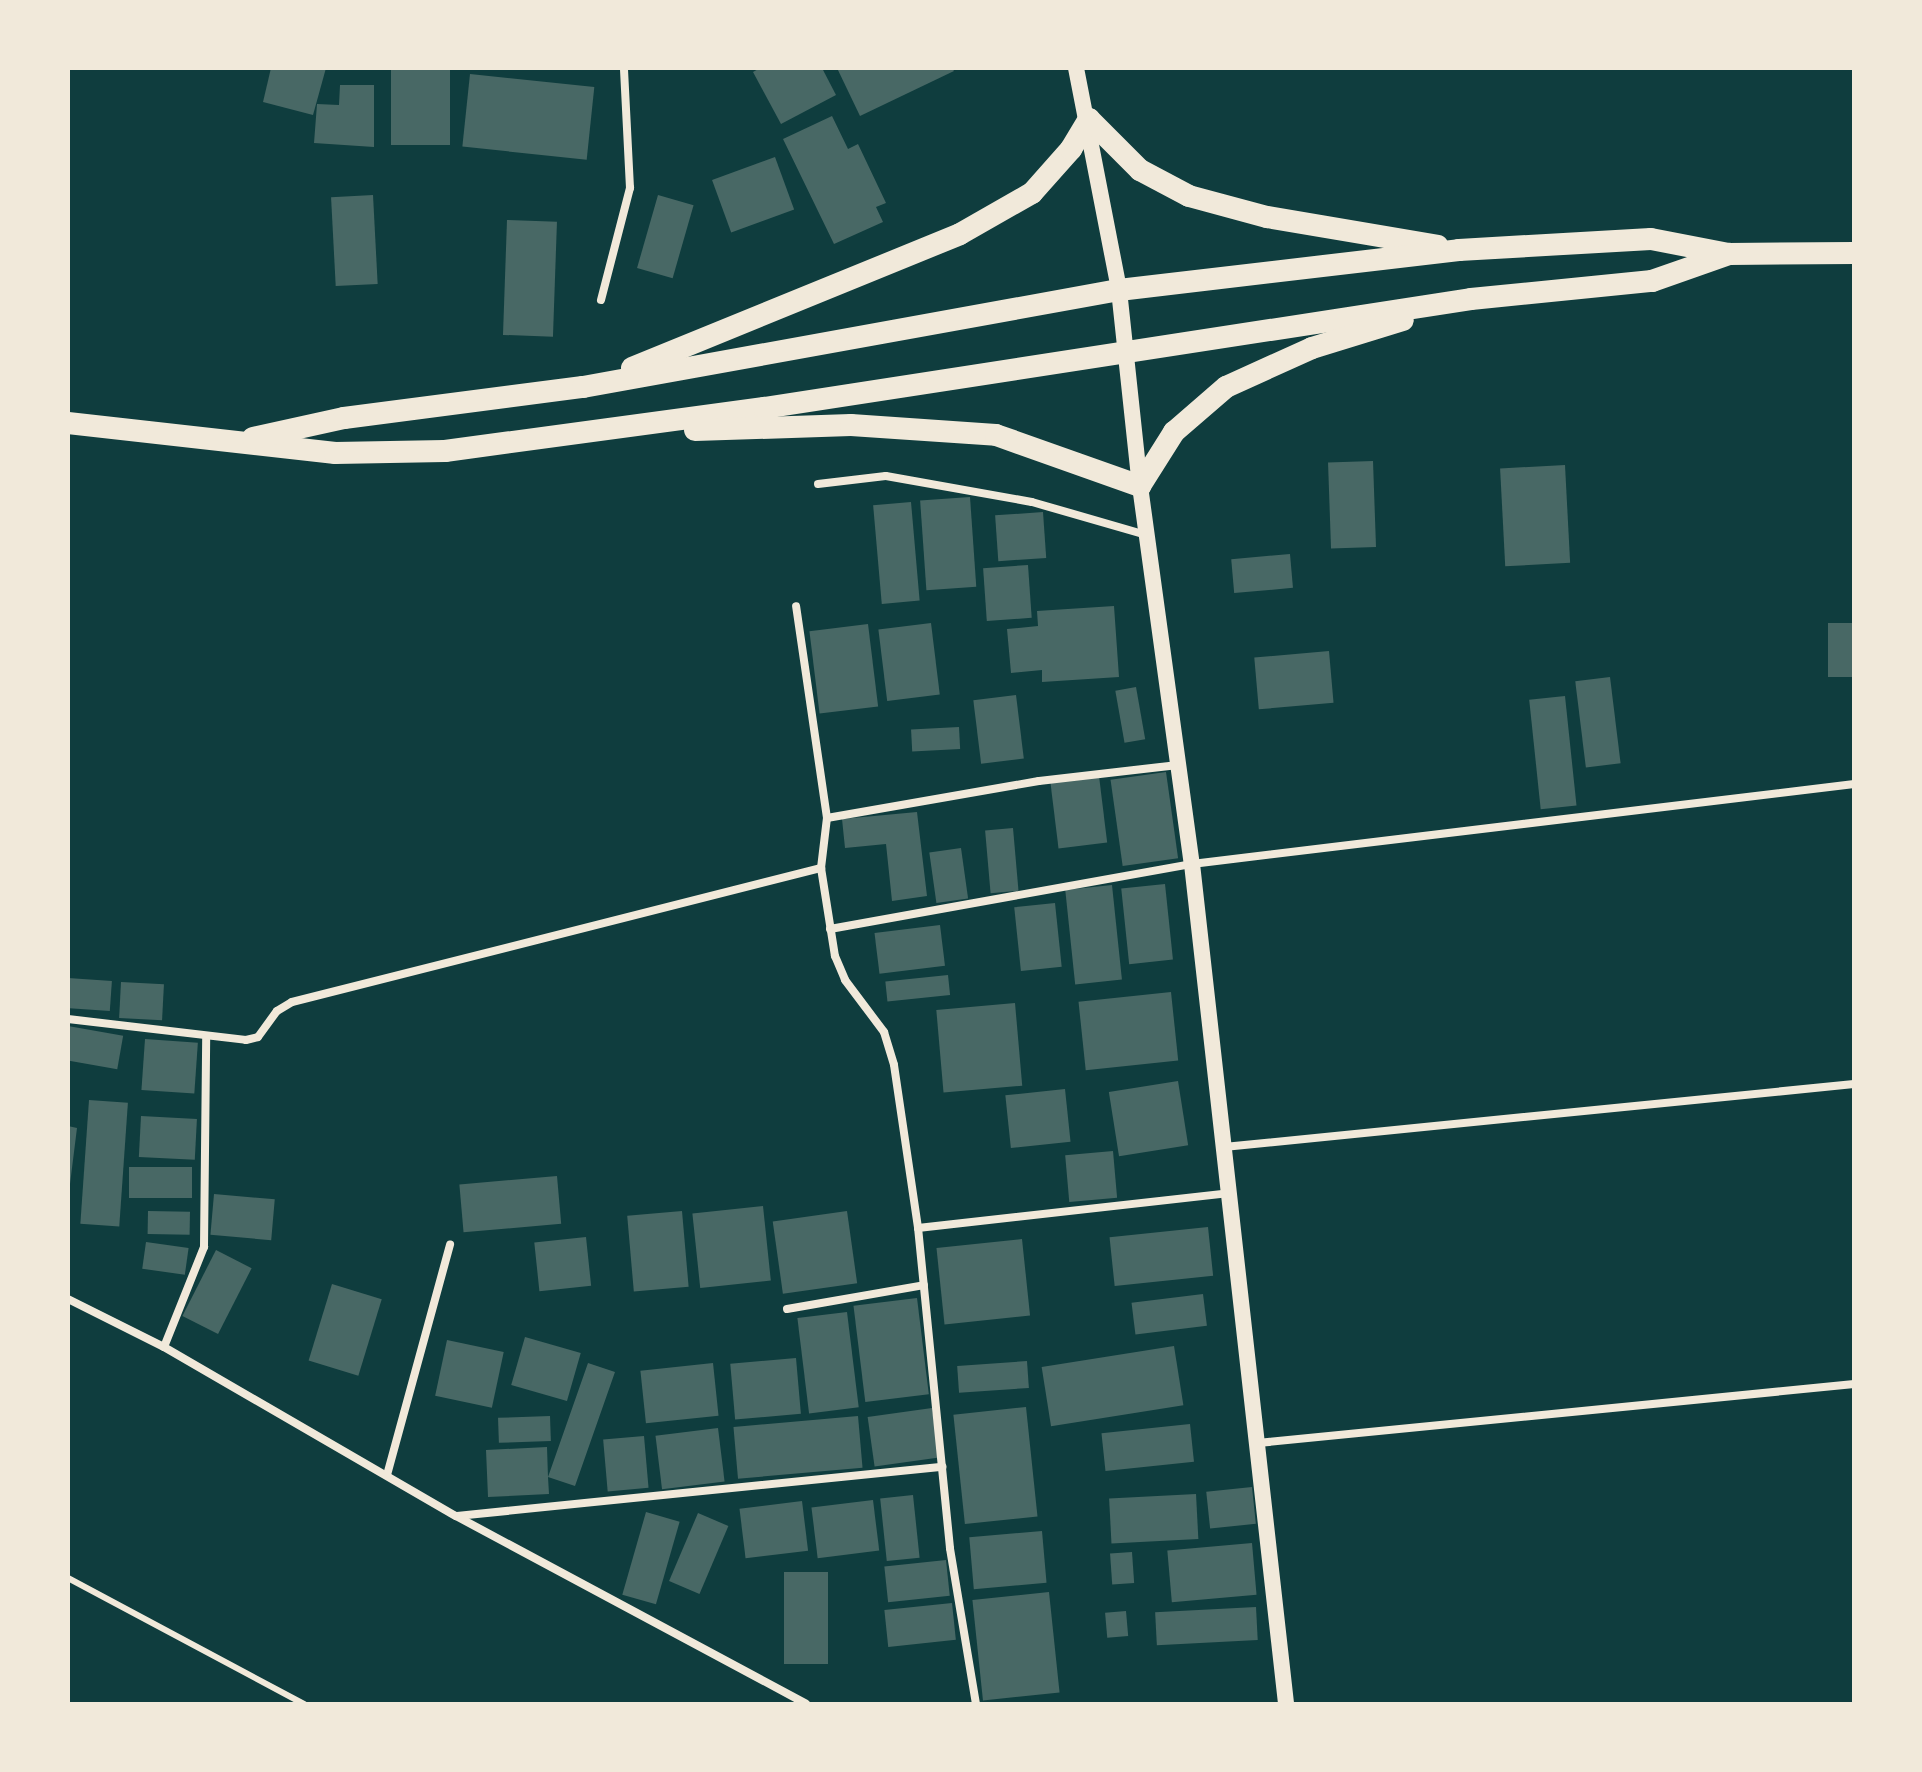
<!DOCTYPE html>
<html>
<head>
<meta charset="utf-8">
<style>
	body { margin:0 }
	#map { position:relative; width:1922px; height:1772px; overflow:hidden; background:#0f3d3e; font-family:Inter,sans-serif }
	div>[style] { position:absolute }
	.building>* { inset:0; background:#486865; transform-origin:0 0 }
	.service>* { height:6px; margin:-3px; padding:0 3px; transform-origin:3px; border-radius:3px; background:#f1e9da }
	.minor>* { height:8px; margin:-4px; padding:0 4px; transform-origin:4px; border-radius:4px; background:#f1e9da }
	.secondary>* { height:16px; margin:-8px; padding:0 8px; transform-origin:8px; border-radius:8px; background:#f1e9da }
	.trunk>* { height:22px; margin:-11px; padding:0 11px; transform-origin:11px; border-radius:11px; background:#f1e9da }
	span { translate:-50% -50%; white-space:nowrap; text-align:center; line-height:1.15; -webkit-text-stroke:8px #f1e9da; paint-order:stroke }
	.frame { position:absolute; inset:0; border:70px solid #f1e9da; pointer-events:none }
</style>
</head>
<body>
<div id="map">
	<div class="building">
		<div style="clip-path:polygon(271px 68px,326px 68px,313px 115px,263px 102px)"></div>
		<div style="left:391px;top:68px;width:59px;height:77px"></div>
		<div style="clip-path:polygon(760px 68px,822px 68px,836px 95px,781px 124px,753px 72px)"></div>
		<div style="clip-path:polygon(837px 68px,952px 68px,954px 71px,860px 116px)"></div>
		<div style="left:470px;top:74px;width:125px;height:73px;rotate:6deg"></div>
		<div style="clip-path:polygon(340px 85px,374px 85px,374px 147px,314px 143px,317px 104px,339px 105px)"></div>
		<div style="clip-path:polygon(832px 116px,848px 149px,858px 144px,886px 203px,876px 207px,883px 222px,834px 244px,783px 139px)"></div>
		<div style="left:775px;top:157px;width:56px;height:67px;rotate:70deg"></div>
		<div style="left:373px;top:195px;width:89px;height:42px;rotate:87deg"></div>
		<div style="left:658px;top:195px;width:37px;height:76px;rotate:16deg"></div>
		<div style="left:507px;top:220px;width:50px;height:115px;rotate:2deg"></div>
		<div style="left:1373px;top:461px;width:86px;height:45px;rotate:88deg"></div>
		<div style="left:1565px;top:465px;width:98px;height:65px;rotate:87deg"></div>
		<div style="left:970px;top:497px;width:90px;height:50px;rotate:86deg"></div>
		<div style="left:911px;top:502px;width:99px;height:38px;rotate:85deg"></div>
		<div style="left:1043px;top:512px;width:46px;height:48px;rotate:86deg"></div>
		<div style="left:1290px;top:554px;width:34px;height:59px;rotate:85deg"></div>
		<div style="left:1028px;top:565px;width:53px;height:45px;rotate:86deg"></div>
		<div style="clip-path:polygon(1114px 606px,1119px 677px,1042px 682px,1042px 670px,1011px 673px,1007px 629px,1038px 626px,1037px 611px)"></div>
		<div style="left:931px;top:623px;width:72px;height:53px;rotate:83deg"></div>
		<div style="left:1828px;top:623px;width:26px;height:54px"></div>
		<div style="left:868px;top:624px;width:83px;height:59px;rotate:83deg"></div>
		<div style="left:1329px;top:651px;width:52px;height:75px;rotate:85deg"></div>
		<div style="left:1610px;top:677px;width:87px;height:35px;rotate:83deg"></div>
		<div style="left:1136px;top:687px;width:53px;height:21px;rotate:80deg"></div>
		<div style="left:1016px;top:695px;width:64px;height:43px;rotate:83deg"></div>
		<div style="left:1565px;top:696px;width:110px;height:36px;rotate:84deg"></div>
		<div style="left:959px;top:727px;width:22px;height:48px;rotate:87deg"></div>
		<div style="left:1166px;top:772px;width:87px;height:56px;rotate:82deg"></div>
		<div style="left:1099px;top:776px;width:67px;height:49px;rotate:83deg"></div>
		<div style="clip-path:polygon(917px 812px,927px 896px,892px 901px,886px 844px,845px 848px,842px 819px)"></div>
		<div style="left:1013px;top:828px;width:63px;height:28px;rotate:85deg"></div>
		<div style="left:961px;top:848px;width:51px;height:32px;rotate:82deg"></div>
		<div style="left:1165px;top:884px;width:76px;height:44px;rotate:84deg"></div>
		<div style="left:1112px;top:885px;width:95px;height:47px;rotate:84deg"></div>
		<div style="left:1055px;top:903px;width:64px;height:41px;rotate:84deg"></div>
		<div style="left:940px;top:925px;width:41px;height:66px;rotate:83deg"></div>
		<div style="left:948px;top:975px;width:20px;height:63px;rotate:84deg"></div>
		<div style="left:68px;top:978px;width:44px;height:30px;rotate:4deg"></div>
		<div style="left:121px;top:982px;width:43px;height:36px;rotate:3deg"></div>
		<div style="left:1171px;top:992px;width:69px;height:93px;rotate:84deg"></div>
		<div style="left:1015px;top:1003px;width:83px;height:79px;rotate:85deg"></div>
		<div style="left:68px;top:1026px;width:56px;height:34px;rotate:10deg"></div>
		<div style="left:145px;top:1039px;width:53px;height:51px;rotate:4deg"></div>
		<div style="left:1178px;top:1081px;width:65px;height:70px;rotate:81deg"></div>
		<div style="left:1065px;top:1089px;width:53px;height:60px;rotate:84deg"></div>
		<div style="left:89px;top:1100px;width:39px;height:124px;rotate:4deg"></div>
		<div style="left:141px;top:1116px;width:56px;height:41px;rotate:3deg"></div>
		<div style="clip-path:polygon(68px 1126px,77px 1128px,70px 1184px,68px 1184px)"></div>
		<div style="left:1113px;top:1151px;width:47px;height:48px;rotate:85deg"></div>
		<div style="left:129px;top:1167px;width:63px;height:31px"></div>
		<div style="left:557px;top:1176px;width:48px;height:98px;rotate:85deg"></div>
		<div style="left:214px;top:1194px;width:61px;height:41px;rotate:5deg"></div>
		<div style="left:763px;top:1206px;width:75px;height:71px;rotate:84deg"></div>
		<div style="left:148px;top:1211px;width:42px;height:23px;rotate:1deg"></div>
		<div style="left:682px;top:1211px;width:76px;height:55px;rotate:85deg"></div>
		<div style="left:847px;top:1211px;width:73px;height:75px;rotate:82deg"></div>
		<div style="left:1208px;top:1227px;width:49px;height:99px;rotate:84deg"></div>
		<div style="left:586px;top:1237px;width:49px;height:52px;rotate:84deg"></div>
		<div style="left:1022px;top:1239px;width:77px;height:86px;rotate:84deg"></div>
		<div style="left:146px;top:1242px;width:43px;height:27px;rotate:8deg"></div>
		<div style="left:216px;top:1250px;width:40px;height:74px;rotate:27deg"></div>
		<div style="left:332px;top:1284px;width:52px;height:80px;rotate:17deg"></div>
		<div style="left:1203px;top:1294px;width:32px;height:72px;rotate:83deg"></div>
		<div style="left:917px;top:1298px;width:97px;height:64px;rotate:83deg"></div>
		<div style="left:847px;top:1312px;width:96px;height:50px;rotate:83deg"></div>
		<div style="left:525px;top:1337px;width:58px;height:50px;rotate:16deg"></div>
		<div style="left:447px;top:1340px;width:58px;height:57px;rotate:12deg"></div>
		<div style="left:1174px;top:1346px;width:60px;height:134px;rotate:81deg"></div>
		<div style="left:796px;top:1358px;width:56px;height:66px;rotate:85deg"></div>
		<div style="left:1027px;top:1361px;width:27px;height:70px;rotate:86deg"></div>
		<div style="clip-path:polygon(588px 1363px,615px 1372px,575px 1486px,548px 1477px,549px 1494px,488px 1497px,486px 1450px,547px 1447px,548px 1477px)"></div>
		<div style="left:713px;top:1363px;width:53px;height:73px;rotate:84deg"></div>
		<div style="left:1026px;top:1407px;width:110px;height:73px;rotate:84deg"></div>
		<div style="left:932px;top:1408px;width:50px;height:65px;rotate:82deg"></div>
		<div style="left:550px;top:1416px;width:25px;height:52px;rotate:88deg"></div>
		<div style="left:858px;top:1416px;width:52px;height:125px;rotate:85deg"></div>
		<div style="left:1190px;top:1424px;width:38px;height:89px;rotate:84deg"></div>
		<div style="left:718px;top:1428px;width:54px;height:63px;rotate:83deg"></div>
		<div style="left:644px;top:1436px;width:52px;height:41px;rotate:85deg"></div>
		<div style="left:1252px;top:1487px;width:37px;height:46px;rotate:84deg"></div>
		<div style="left:1196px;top:1494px;width:45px;height:87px;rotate:87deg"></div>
		<div style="left:913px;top:1495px;width:63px;height:33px;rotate:84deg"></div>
		<div style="left:873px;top:1500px;width:51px;height:62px;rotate:83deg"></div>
		<div style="left:802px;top:1501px;width:50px;height:63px;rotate:83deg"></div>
		<div style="left:646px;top:1512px;width:35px;height:86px;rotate:16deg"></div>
		<div style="left:698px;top:1513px;width:33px;height:74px;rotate:23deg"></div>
		<div style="left:1042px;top:1531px;width:52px;height:73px;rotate:85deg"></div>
		<div style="left:1252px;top:1543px;width:52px;height:85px;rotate:85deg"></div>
		<div style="left:1132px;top:1552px;width:31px;height:22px;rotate:86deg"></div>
		<div style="left:946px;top:1560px;width:36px;height:62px;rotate:84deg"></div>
		<div style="left:784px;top:1572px;width:44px;height:92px"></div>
		<div style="left:1049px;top:1592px;width:101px;height:77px;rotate:84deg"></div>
		<div style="left:952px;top:1603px;width:37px;height:68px;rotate:84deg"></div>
		<div style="left:1256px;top:1607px;width:33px;height:101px;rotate:87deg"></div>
		<div style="left:1126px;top:1611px;width:25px;height:21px;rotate:85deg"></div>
	</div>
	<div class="service">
		<div style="left:68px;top:1578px;width:268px;rotate:28.1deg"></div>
	</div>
	<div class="minor">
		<div style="left:601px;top:300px;width:116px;rotate:-75.5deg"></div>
		<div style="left:630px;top:188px;width:120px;rotate:-92.9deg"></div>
		<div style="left:818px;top:484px;width:68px;rotate:-6.7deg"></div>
		<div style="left:886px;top:476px;width:148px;rotate:10.1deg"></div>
		<div style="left:1032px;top:502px;width:119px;rotate:16.1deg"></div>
		<div style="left:827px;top:818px;width:215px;rotate:-9.9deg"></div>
		<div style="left:1039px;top:781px;width:140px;rotate:-6.6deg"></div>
		<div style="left:821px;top:868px;width:89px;rotate:81deg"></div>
		<div style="left:835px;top:956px;width:26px;rotate:67deg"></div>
		<div style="left:845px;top:980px;width:65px;rotate:53.1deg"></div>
		<div style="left:884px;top:1032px;width:34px;rotate:73deg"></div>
		<div style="left:894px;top:1065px;width:165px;rotate:81.6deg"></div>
		<div style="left:830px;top:929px;width:368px;rotate:-10.2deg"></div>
		<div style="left:1192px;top:864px;width:667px;rotate:-6.89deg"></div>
		<div style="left:68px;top:1019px;width:179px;rotate:6.7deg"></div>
		<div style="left:246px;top:1040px;width:12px;rotate:-14deg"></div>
		<div style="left:258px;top:1037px;width:32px;rotate:-54deg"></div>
		<div style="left:277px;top:1011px;width:17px;rotate:-31deg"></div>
		<div style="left:292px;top:1002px;width:546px;rotate:-14.21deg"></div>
		<div style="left:821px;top:868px;width:50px;rotate:-83.2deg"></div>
		<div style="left:827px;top:818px;width:214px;rotate:-98.3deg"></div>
		<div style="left:1224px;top:1147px;width:633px;rotate:-5.71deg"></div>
		<div style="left:68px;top:1299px;width:107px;rotate:26.6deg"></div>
		<div style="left:164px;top:1347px;width:337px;rotate:30.1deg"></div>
		<div style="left:456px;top:1516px;width:397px;rotate:28.2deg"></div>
		<div style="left:787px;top:1309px;width:139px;rotate:-9.9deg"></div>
		<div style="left:164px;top:1347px;width:108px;rotate:-68.2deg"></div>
		<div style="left:204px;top:1247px;width:208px;rotate:-89.4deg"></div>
		<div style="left:1258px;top:1443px;width:599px;rotate:-5.65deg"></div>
		<div style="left:387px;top:1475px;width:239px;rotate:-74.7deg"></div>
		<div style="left:457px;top:1516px;width:488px;rotate:-5.8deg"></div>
		<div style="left:976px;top:1704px;width:158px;rotate:-99.5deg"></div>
		<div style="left:950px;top:1548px;width:322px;rotate:-95.7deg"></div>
		<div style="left:918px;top:1228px;width:313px;rotate:-6.4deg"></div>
	</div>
	<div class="secondary">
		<div style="left:1076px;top:68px;width:226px;rotate:79deg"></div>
		<div style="left:1119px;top:290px;width:197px;rotate:83.9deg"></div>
		<div style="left:1140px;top:486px;width:382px;rotate:82.2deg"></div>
		<div style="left:1192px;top:864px;width:845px;rotate:83.61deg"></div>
	</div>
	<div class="trunk">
		<div style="left:632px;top:368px;width:354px;rotate:-22.2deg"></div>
		<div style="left:960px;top:234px;width:83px;rotate:-29.7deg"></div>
		<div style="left:1032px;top:193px;width:59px;rotate:-48.4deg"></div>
		<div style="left:1071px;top:149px;width:35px;rotate:-59deg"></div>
		<div style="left:1089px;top:119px;width:72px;rotate:45deg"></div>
		<div style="left:1140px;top:170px;width:55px;rotate:28deg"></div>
		<div style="left:1189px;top:196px;width:81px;rotate:15.1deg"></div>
		<div style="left:1267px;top:217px;width:173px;rotate:9.6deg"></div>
		<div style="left:68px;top:423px;width:269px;rotate:6.4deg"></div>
		<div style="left:335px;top:453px;width:110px;rotate:-1deg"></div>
		<div style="left:445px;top:451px;width:322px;rotate:-7.7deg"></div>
		<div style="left:764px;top:408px;width:715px;rotate:-8.76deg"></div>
		<div style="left:1471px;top:299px;width:182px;rotate:-5.7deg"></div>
		<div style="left:1652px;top:281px;width:82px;rotate:-19.3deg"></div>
		<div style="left:695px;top:430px;width:156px;rotate:-1.8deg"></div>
		<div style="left:851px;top:425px;width:145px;rotate:3.9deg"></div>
		<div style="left:996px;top:435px;width:153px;rotate:19.5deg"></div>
		<div style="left:1140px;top:486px;width:64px;rotate:-57.8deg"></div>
		<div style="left:1174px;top:432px;width:69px;rotate:-40.9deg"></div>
		<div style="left:1226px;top:387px;width:94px;rotate:-24.4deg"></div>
		<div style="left:1312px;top:348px;width:95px;rotate:-17.1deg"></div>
		<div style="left:253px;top:438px;width:93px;rotate:-12.4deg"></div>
		<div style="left:344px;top:418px;width:241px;rotate:-7.4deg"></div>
		<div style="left:583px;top:387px;width:545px;rotate:-10.26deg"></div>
		<div style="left:1119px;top:290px;width:342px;rotate:-6.7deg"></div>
		<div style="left:1459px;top:250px;width:192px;rotate:-3.3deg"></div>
		<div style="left:1651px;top:239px;width:79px;rotate:10.9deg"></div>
		<div style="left:1729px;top:254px;width:125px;rotate:-0.5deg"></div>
	</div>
	<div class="frame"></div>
</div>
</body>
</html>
